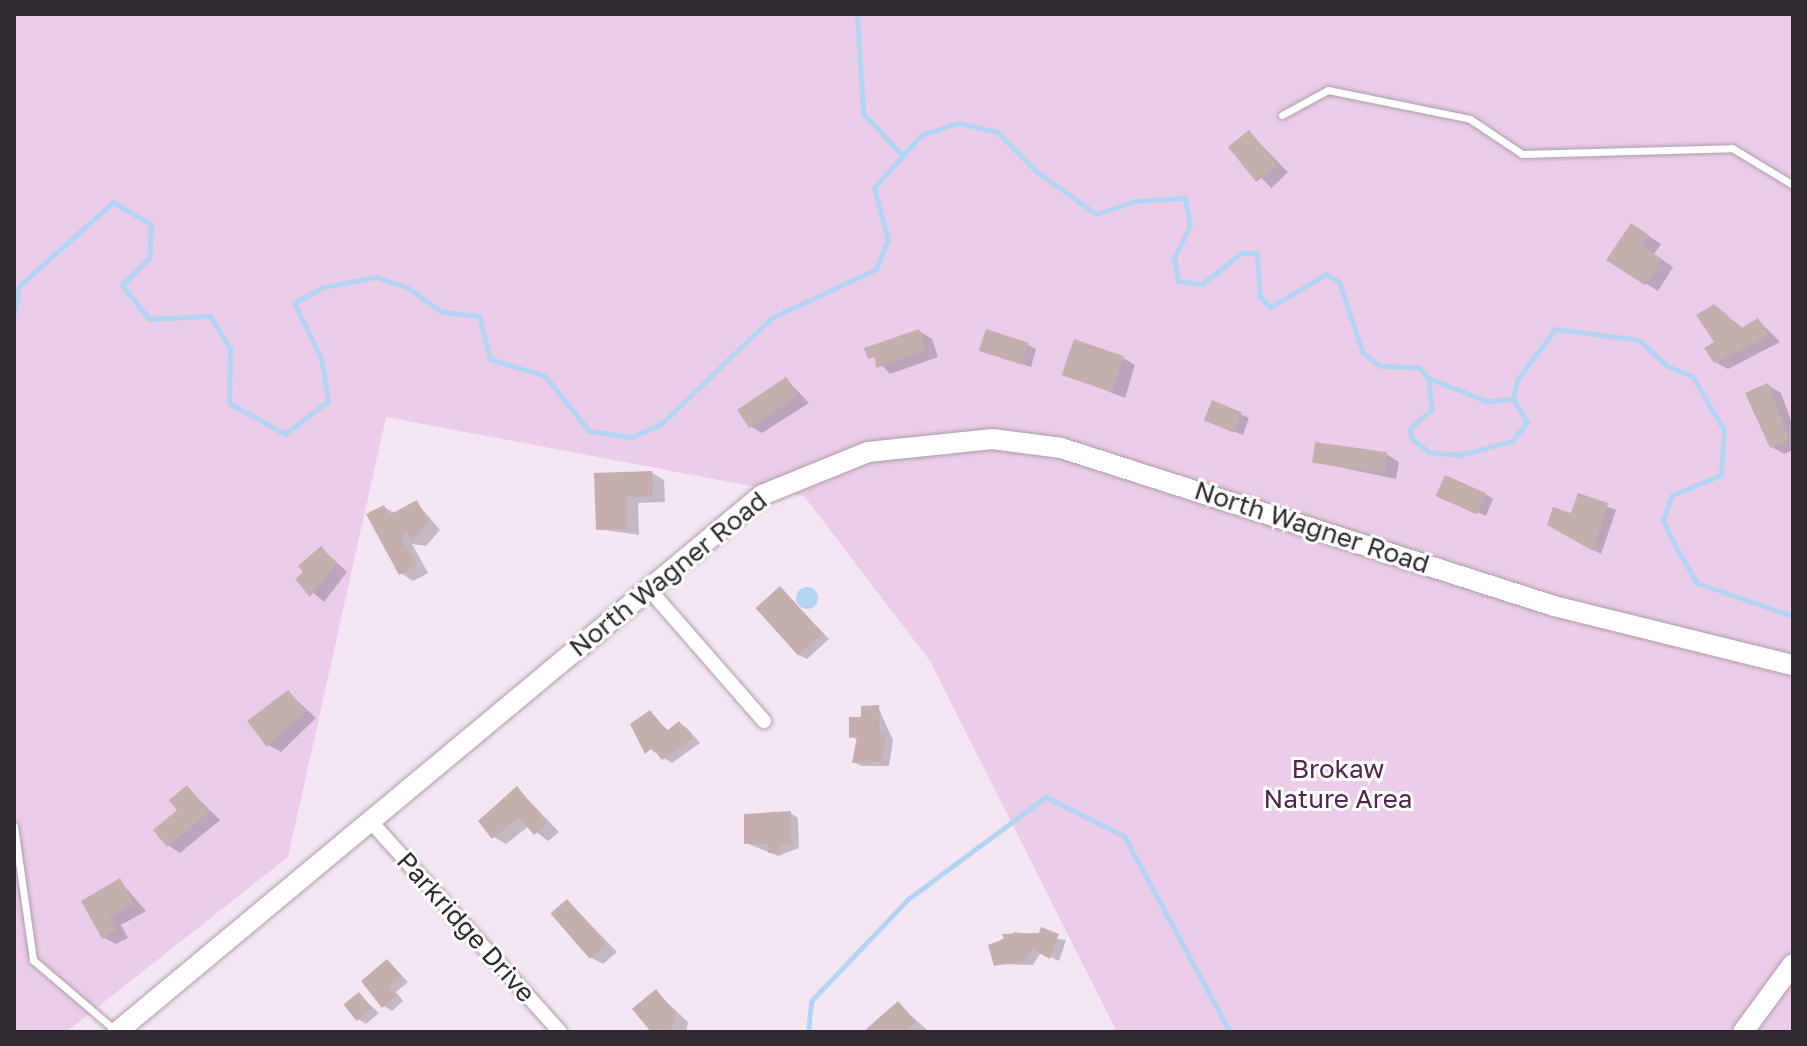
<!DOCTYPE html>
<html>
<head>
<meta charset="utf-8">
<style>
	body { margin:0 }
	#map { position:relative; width:1807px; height:1046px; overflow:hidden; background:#f5e6f3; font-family:"Golos Text",sans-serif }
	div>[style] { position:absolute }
	.green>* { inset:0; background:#eccde9 }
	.water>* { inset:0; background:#b4d4f4 }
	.round { border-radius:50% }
	.shadow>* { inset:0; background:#0003; transform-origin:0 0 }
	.stream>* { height:5px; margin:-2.5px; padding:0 2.5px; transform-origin:2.5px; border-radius:2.5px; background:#b4d4f4 }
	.building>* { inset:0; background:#c4afae; transform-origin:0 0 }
	.roads { filter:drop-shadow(0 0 2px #ab9eaa) drop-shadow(0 0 2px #ab9eaa) }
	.lane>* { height:7px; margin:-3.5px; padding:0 3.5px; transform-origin:3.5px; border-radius:3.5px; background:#fff }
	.street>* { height:14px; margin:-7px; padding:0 7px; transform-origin:7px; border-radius:7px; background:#fff }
	.secondary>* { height:20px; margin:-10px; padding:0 10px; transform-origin:10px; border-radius:10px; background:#fff }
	span { translate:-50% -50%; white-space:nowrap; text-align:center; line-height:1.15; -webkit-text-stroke:6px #fff; paint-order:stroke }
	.street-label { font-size:26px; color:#2f2a2f }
	.park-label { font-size:26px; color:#50264e }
	.frame { position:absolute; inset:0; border:16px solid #2f2a2f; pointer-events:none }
</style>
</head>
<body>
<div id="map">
	<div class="green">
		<div style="clip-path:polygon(14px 14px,1793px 14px,1793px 1032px,1117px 1032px,930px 661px,804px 496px,386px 417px,288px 857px,66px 1032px,14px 1032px)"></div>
	</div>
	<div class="water">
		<div class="round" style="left:796px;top:587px;width:22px;height:22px"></div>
	</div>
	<div class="shadow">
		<div style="left:1249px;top:132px;width:56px;height:23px;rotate:46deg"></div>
		<div style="clip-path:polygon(1644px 233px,1661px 244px,1654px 254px,1673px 267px,1658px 291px,1609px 260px)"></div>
		<div style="clip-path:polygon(1714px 306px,1744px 329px,1758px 320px,1780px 342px,1728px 369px,1715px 362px)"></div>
		<div style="clip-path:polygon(919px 331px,932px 339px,938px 357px,890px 374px,867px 350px)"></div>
		<div style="clip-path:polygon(1028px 345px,1036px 349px,1031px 367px,982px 350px)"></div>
		<div style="clip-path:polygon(1123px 358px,1135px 365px,1125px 398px,1064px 374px)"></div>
		<div style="clip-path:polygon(786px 379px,809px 403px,762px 433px,750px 426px)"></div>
		<div style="clip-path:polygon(1768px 385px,1781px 393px,1793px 426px,1793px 450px,1784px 454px,1772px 447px)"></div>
		<div style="clip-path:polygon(1213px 402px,1249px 418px,1243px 435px,1214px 423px)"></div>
		<div style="clip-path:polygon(1386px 454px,1399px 462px,1396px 479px,1315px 462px)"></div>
		<div style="clip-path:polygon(652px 473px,664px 480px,665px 502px,638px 503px,639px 535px,598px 529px,596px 475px)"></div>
		<div style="clip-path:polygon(1485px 494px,1493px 499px,1486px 516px,1447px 499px)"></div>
		<div style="clip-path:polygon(1579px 496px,1616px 510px,1601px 554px,1550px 524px,1573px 516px)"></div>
		<div style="clip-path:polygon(417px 503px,440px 530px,426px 546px,412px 544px,428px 573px,413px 581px,401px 573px,384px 507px,396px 514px)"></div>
		<div style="clip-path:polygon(321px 548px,347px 572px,324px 602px,298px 579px)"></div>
		<div style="clip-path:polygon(780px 588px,829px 639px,807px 659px,799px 655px)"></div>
		<div style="clip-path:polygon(288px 692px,316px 718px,281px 752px,269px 745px)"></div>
		<div style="clip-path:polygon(878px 707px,893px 740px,889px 766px,862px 766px,854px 762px,859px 741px,851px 736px)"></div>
		<div style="clip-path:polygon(650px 713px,669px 731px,679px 723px,687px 728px,700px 743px,672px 763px,640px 743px)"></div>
		<div style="clip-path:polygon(187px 788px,220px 820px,180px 853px,168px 845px)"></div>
		<div style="clip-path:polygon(518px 789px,559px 832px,548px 841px,529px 826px,506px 844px,494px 837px)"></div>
		<div style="clip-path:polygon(790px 813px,798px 818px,799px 848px,778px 856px,746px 843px)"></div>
		<div style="clip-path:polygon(120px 881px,146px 911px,121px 925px,128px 938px,116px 944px,103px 937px,83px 902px)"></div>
		<div style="clip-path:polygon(568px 901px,617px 952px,603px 964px,590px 957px)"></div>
		<div style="clip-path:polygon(1015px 932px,1066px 940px,1059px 961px,1041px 952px,1033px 965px,996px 964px,990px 946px)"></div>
		<div style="clip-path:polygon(388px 962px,408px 982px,396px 992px,403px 1001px,392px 1011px,384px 1006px)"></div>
		<div style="clip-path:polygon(656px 992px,688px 1022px,686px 1032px,654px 1032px)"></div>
		<div style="clip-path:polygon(359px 995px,379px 1013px,366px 1024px,358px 1019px)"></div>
		<div style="clip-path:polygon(898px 1004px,927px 1030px,866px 1032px)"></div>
	</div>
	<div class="stream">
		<div style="left:857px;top:14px;width:99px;rotate:86.5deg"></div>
		<div style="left:863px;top:113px;width:59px;rotate:47.1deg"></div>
		<div style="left:14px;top:314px;width:28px;rotate:-80deg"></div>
		<div style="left:19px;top:286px;width:126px;rotate:-41.8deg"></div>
		<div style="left:113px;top:202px;width:44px;rotate:30.1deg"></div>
		<div style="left:151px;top:224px;width:34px;rotate:93deg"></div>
		<div style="left:149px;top:258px;width:38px;rotate:135deg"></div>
		<div style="left:122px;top:285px;width:43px;rotate:51.5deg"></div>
		<div style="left:149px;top:319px;width:61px;rotate:-2.8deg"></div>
		<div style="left:210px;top:316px;width:38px;rotate:58deg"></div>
		<div style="left:230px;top:348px;width:55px;rotate:91deg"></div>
		<div style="left:229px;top:403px;width:64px;rotate:29deg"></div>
		<div style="left:285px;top:434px;width:54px;rotate:-37.5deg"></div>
		<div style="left:328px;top:401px;width:44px;rotate:-99.2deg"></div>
		<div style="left:321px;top:358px;width:61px;rotate:-116.1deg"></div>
		<div style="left:294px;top:303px;width:33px;rotate:-29deg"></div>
		<div style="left:323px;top:287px;width:54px;rotate:-10.7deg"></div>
		<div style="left:376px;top:277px;width:36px;rotate:19deg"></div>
		<div style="left:410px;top:289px;width:39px;rotate:36deg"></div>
		<div style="left:442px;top:312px;width:37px;rotate:6deg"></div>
		<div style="left:479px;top:316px;width:44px;rotate:75.7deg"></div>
		<div style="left:490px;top:359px;width:58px;rotate:17.2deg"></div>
		<div style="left:545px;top:376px;width:70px;rotate:51.3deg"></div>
		<div style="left:589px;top:431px;width:42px;rotate:8.1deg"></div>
		<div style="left:631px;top:437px;width:33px;rotate:-23deg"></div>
		<div style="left:661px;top:424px;width:153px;rotate:-43.9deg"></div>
		<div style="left:771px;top:318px;width:116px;rotate:-25deg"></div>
		<div style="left:876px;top:269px;width:31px;rotate:-68deg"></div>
		<div style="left:888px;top:240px;width:54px;rotate:-105.1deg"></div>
		<div style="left:874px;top:188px;width:71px;rotate:-48.4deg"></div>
		<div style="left:921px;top:135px;width:39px;rotate:-18deg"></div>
		<div style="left:958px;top:123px;width:40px;rotate:13deg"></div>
		<div style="left:997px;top:132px;width:57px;rotate:45deg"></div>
		<div style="left:1037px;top:172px;width:72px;rotate:35.4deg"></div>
		<div style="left:1096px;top:214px;width:41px;rotate:-18.4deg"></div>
		<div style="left:1135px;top:201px;width:50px;rotate:-3.4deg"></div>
		<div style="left:1185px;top:198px;width:27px;rotate:80deg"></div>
		<div style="left:1190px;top:225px;width:37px;rotate:116deg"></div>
		<div style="left:1174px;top:258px;width:23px;rotate:80deg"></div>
		<div style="left:1178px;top:281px;width:24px;rotate:7deg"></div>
		<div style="left:1202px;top:284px;width:50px;rotate:-38.5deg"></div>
		<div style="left:1241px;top:253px;width:16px"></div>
		<div style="left:1257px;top:253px;width:43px;rotate:86deg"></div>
		<div style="left:1260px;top:296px;width:15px;rotate:48deg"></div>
		<div style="left:1270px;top:307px;width:65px;rotate:-30.5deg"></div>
		<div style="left:1326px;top:274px;width:15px;rotate:32deg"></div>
		<div style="left:1339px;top:282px;width:75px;rotate:71.3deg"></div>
		<div style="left:1363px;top:353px;width:21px;rotate:37deg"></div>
		<div style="left:1380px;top:366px;width:38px;rotate:2deg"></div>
		<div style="left:1418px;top:367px;width:15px;rotate:48deg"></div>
		<div style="left:1428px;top:378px;width:31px;rotate:83deg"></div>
		<div style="left:1432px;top:409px;width:29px;rotate:139deg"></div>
		<div style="left:1410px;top:428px;width:10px;rotate:84deg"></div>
		<div style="left:1411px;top:438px;width:23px;rotate:38deg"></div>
		<div style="left:1429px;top:452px;width:31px;rotate:6deg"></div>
		<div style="left:1460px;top:455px;width:54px;rotate:-15.1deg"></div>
		<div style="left:1512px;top:441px;width:24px;rotate:-52deg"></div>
		<div style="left:1527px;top:422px;width:27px;rotate:-121deg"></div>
		<div style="left:1513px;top:399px;width:19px;rotate:-78deg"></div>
		<div style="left:1517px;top:380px;width:64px;rotate:-53.3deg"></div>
		<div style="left:1555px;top:329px;width:85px;rotate:7.5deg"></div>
		<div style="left:1639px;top:340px;width:38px;rotate:43deg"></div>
		<div style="left:1667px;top:366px;width:27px;rotate:22deg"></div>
		<div style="left:1692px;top:376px;width:63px;rotate:59.3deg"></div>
		<div style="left:1724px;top:430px;width:45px;rotate:93.8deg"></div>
		<div style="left:1721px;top:475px;width:53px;rotate:157.8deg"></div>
		<div style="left:1672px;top:495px;width:27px;rotate:110deg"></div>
		<div style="left:1663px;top:520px;width:22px;rotate:66deg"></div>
		<div style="left:1672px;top:540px;width:50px;rotate:59.8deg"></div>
		<div style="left:1697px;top:583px;width:102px;rotate:19deg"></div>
		<div style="left:1429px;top:378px;width:61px;rotate:22deg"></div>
		<div style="left:1486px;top:401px;width:27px;rotate:-4deg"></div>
		<div style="left:808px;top:1032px;width:31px;rotate:-84deg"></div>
		<div style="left:811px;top:1001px;width:141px;rotate:-46.4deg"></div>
		<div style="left:908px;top:899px;width:172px;rotate:-36.5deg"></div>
		<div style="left:1046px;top:797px;width:87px;rotate:26.6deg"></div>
		<div style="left:1124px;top:836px;width:223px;rotate:61.6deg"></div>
	</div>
	<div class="building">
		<div style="left:1249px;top:130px;width:45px;height:27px;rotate:51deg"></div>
		<div style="clip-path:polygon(1631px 223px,1649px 235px,1642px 246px,1662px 259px,1645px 285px,1606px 260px)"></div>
		<div style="clip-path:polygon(1714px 304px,1742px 328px,1758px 318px,1769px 335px,1714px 363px,1704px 348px,1714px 342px,1696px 315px)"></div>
		<div style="clip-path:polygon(919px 329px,926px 350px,876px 368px,875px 357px,868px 359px,864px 348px)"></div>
		<div style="left:986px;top:329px;width:45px;height:23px;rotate:18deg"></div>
		<div style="left:1074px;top:339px;width:53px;height:38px;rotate:19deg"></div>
		<div style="left:786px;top:377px;width:22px;height:59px;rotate:56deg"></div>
		<div style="clip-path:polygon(1768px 383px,1789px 440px,1770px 448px,1745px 393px)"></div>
		<div style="left:1212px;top:400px;width:32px;height:22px;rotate:22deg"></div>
		<div style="left:1315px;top:442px;width:73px;height:21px;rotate:8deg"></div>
		<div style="clip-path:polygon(652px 471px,653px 496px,626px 497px,627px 529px,596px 530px,594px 473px)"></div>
		<div style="left:1445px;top:475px;width:45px;height:23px;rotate:24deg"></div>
		<div style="clip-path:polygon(1578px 493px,1608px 503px,1593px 551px,1547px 525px,1553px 507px,1571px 513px)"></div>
		<div style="clip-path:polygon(417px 500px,428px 522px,412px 540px,408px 533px,401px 537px,417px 566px,399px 575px,366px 514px,384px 505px,389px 515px)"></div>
		<div style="clip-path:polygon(321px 546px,336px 564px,310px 597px,295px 579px,303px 572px,298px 566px)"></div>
		<div style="left:780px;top:586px;width:64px;height:33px;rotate:48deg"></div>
		<div style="clip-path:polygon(288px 690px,305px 710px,267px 747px,247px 721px)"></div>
		<div style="clip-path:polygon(879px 705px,880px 734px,886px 734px,881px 762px,852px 763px,857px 737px,849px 738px,849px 717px,861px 717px,861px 706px)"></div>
		<div style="clip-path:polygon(650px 710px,667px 731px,679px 721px,693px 738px,662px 760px,652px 748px,645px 754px,630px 724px)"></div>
		<div style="clip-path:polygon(187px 785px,209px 812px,167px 847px,153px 830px,177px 810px,169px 800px)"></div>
		<div style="clip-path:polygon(517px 786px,547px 824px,534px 835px,519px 817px,492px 839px,478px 821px)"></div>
		<div style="clip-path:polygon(791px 811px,791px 844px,780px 844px,780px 853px,768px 853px,768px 844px,744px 844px,744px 814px)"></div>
		<div style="clip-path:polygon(120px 878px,134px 904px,109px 917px,116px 930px,102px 939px,81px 901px)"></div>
		<div style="left:567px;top:899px;width:60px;height:22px;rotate:49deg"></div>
		<div style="clip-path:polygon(1041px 927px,1059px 934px,1050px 959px,1032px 949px,1024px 961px,994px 966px,988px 945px,1004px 939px,1002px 934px,1039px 933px)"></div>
		<div style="clip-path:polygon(387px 959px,402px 976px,389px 987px,396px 996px,382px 1008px,361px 981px)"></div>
		<div style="clip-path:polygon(656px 989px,676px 1014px,670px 1032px,651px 1032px,632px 1009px)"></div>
		<div style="left:359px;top:992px;width:21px;height:20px;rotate:51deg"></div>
		<div style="clip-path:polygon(898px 1001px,916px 1022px,905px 1032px,863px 1032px)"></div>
	</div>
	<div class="roads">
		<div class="lane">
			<div style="left:1282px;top:115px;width:52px;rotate:-28.5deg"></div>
			<div style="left:1328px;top:90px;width:145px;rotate:11.5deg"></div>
			<div style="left:1470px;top:119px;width:63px;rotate:33.9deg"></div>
			<div style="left:1522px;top:154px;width:210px;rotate:-1.6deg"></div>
			<div style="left:1732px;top:148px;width:71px;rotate:31.2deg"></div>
			<div style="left:14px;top:826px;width:135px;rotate:81.9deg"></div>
			<div style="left:33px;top:960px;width:108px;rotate:40.5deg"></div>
		</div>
		<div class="street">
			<div style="left:647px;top:587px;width:178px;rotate:48.9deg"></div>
			<div style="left:372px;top:823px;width:281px;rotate:48deg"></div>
		</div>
		<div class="secondary">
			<div style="left:117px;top:1032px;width:839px;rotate:-39.78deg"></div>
			<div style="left:762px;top:495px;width:114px;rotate:-22.1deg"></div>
			<div style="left:868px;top:452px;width:125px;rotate:-6deg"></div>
			<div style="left:992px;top:439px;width:70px;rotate:7.4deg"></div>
			<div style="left:1061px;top:448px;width:518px;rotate:17.77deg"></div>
			<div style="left:1554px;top:606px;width:246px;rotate:13.9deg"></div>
			<div style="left:1743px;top:1032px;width:84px;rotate:-53.7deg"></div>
		</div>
	</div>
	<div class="street-label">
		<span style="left:1312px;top:527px;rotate:18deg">North Wagner Road</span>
		<span style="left:668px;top:574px;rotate:-39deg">North Wagner Road</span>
		<span style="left:466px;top:927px;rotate:48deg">Parkridge Drive</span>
	</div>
	<div class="park-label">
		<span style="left:1338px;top:784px">Brokaw<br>Nature Area</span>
	</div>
	<div class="frame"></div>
</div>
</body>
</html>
